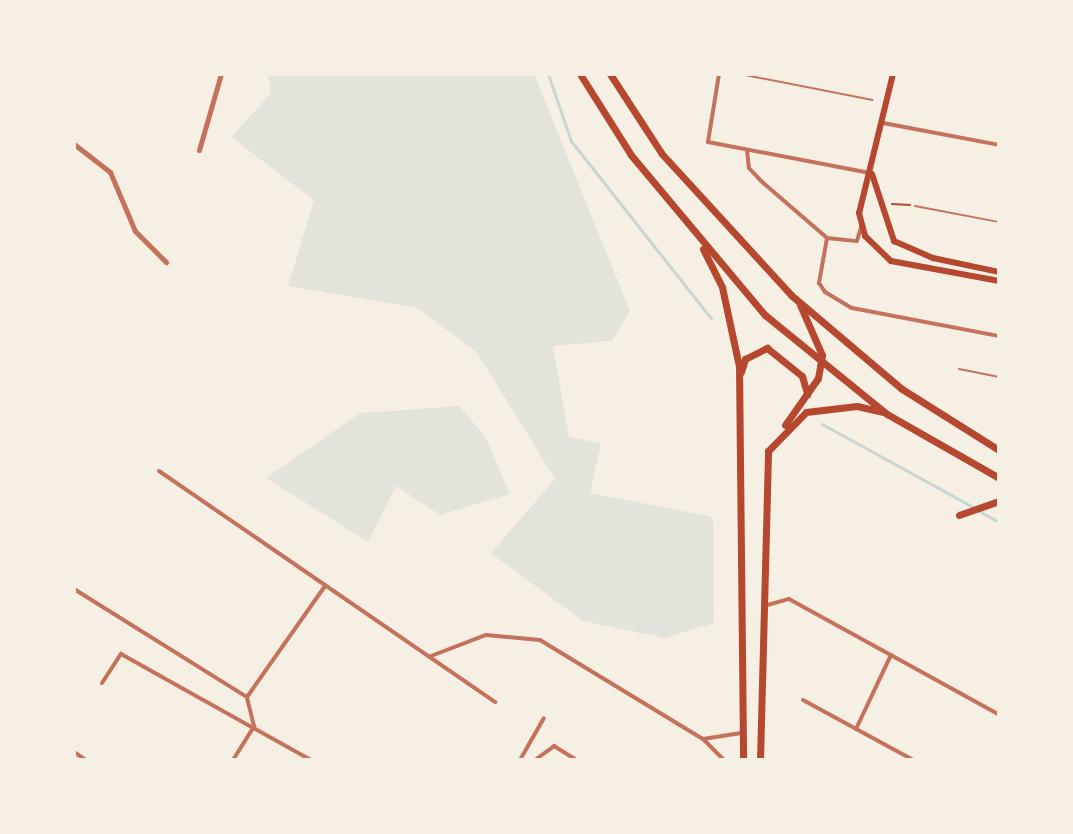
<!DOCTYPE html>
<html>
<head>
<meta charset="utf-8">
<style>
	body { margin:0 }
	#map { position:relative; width:1073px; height:834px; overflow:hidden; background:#f6efe4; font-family:"PT Sans Narrow",sans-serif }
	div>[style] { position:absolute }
	.green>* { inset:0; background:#e2e4dc }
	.stream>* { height:3px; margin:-1.5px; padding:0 1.5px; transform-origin:1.5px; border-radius:1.5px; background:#c9d6d2 }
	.path>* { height:2px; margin:-1px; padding:0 1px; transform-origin:1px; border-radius:1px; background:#b5482f }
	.service>* { height:2px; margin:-1px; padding:0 1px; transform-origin:1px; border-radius:1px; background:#c5725c }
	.minor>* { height:4px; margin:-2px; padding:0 2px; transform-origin:2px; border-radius:2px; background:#c5725c }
	.tertiary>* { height:5px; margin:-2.5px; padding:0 2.5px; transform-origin:2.5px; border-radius:2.5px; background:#c5725c }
	.secondary>* { height:6px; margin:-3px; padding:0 3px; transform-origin:3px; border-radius:3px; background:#b5482f }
	.primary>* { height:7px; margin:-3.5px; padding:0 3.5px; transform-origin:3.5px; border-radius:3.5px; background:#b5482f }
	span { translate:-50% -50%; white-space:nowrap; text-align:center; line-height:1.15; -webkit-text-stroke:7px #f6efe4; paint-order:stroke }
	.frame { position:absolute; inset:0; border:76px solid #f6efe4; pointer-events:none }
</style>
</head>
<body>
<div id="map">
	<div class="green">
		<div style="clip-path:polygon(268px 74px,534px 74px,630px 311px,612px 341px,553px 346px,569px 437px,601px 443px,590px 493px,713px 517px,714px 623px,665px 638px,583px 621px,491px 553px,555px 479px,476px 351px,417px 308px,288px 286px,314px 200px,231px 137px,271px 93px)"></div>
		<div style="clip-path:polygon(459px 406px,485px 436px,510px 494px,440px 515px,396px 486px,368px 542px,266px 478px,360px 413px)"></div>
	</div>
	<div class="stream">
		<div style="left:548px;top:74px;width:71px;rotate:71.1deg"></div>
		<div style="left:571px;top:141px;width:226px;rotate:51.7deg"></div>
		<div style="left:822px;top:424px;width:172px;rotate:28.8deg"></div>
		<div style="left:979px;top:511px;width:23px;rotate:29deg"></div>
	</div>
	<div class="path">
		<div style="left:892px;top:204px;width:18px;rotate:3deg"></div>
	</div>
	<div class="service">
		<div style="left:740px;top:74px;width:135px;rotate:11.1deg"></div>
		<div style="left:915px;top:206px;width:86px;rotate:10.8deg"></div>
		<div style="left:959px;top:369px;width:41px;rotate:11.3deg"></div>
	</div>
	<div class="minor">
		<div style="left:719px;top:74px;width:69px;rotate:99.2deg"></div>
		<div style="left:708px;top:142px;width:165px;rotate:10.8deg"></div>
		<div style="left:883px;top:123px;width:118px;rotate:10.7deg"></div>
		<div style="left:747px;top:150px;width:18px;rotate:84deg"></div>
		<div style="left:749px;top:168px;width:18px;rotate:47deg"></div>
		<div style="left:761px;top:181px;width:87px;rotate:40.8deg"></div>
		<div style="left:827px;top:238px;width:46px;rotate:100.1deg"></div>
		<div style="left:819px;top:283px;width:11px;rotate:56deg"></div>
		<div style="left:825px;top:292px;width:31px;rotate:31deg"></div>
		<div style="left:852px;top:308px;width:150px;rotate:10.8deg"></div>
		<div style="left:827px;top:238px;width:30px;rotate:6deg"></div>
		<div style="left:857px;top:241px;width:15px;rotate:-74deg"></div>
		<div style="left:159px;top:471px;width:408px;rotate:34.5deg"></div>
		<div style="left:74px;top:589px;width:204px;rotate:32deg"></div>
		<div style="left:764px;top:606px;width:26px;rotate:-16deg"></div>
		<div style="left:789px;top:599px;width:239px;rotate:28.8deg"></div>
		<div style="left:431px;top:656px;width:59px;rotate:-20.9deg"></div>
		<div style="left:486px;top:635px;width:54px;rotate:5.3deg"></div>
		<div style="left:540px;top:640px;width:191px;rotate:31.3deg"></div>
		<div style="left:102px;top:683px;width:35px;rotate:-57deg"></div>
		<div style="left:121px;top:654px;width:218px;rotate:29.2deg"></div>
		<div style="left:803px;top:700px;width:125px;rotate:28.6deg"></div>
		<div style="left:856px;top:729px;width:82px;rotate:-64.7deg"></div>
		<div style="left:74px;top:752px;width:14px;rotate:34deg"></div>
		<div style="left:233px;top:760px;width:40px;rotate:-58deg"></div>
		<div style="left:254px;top:726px;width:30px;rotate:-104deg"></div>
		<div style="left:247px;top:697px;width:136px;rotate:-54.9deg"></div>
		<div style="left:520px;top:760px;width:48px;rotate:-60.3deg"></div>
		<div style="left:535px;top:760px;width:24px;rotate:-36deg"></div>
		<div style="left:554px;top:746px;width:26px;rotate:32deg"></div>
		<div style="left:724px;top:760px;width:30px;rotate:-135deg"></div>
		<div style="left:703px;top:739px;width:37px;rotate:-9deg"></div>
	</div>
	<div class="tertiary">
		<div style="left:74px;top:144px;width:46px;rotate:37.9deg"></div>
		<div style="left:110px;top:172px;width:64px;rotate:67deg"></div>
		<div style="left:135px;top:231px;width:44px;rotate:45deg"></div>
		<div style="left:199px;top:150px;width:79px;rotate:-73.9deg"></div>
	</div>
	<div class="secondary">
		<div style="left:893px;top:74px;width:143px;rotate:103.7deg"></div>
		<div style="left:859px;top:213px;width:24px;rotate:75deg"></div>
		<div style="left:865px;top:236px;width:36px;rotate:44deg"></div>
		<div style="left:891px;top:261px;width:110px;rotate:10.5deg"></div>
		<div style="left:872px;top:174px;width:71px;rotate:71.8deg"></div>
		<div style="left:894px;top:241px;width:43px;rotate:23.6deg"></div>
		<div style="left:933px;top:258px;width:67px;rotate:12deg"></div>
	</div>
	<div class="primary">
		<div style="left:580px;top:74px;width:96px;rotate:57.8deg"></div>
		<div style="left:631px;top:155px;width:209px;rotate:50.1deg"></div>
		<div style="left:765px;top:315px;width:157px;rotate:39.1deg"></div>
		<div style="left:887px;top:414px;width:129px;rotate:29.7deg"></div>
		<div style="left:610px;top:74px;width:95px;rotate:57deg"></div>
		<div style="left:662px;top:154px;width:191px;rotate:47.5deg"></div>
		<div style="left:791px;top:295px;width:145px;rotate:40.3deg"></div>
		<div style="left:902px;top:389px;width:115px;rotate:32.2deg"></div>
		<div style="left:703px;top:249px;width:42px;rotate:63.4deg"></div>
		<div style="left:722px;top:287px;width:81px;rotate:77.9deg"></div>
		<div style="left:739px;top:366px;width:394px;rotate:89.4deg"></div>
		<div style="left:741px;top:372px;width:14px;rotate:-73deg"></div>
		<div style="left:745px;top:359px;width:25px;rotate:-27deg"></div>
		<div style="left:767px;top:348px;width:45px;rotate:38.7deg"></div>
		<div style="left:802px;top:376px;width:19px;rotate:74deg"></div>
		<div style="left:785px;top:425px;width:57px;rotate:-54.9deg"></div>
		<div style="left:818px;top:378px;width:23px;rotate:-80deg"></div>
		<div style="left:822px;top:355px;width:55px;rotate:-113.7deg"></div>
		<div style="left:959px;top:515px;width:42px;rotate:-19.3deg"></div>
		<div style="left:760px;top:760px;width:309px;rotate:-88.5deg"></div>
		<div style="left:768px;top:451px;width:54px;rotate:-45.7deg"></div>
		<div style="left:806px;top:412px;width:51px;rotate:-6.7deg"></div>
		<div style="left:857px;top:406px;width:26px;rotate:13deg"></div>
	</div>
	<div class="frame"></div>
</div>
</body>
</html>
